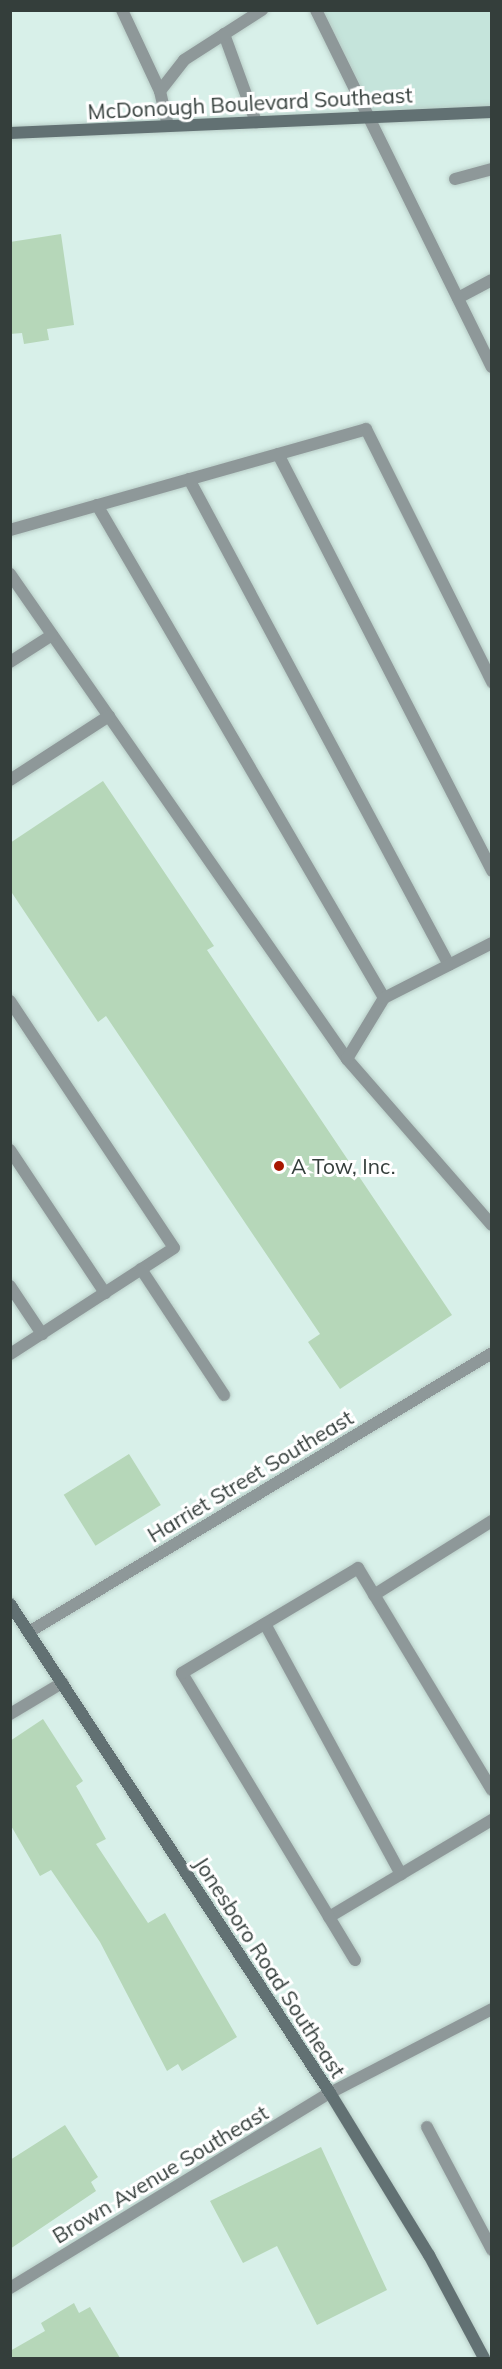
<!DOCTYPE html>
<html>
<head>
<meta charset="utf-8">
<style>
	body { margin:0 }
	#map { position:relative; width:502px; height:2369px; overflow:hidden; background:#d8f0e9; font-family:Mulish,sans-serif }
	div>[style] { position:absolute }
	.built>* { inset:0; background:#c5e4db }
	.building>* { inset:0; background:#b6d7b9; transform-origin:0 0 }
	.roads { filter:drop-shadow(0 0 2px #b7ccc6) drop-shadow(0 0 2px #b7ccc6) }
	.service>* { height:12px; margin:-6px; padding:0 6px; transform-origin:6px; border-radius:6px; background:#8e9899 }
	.minor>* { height:12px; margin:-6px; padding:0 6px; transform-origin:6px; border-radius:6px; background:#8e9899 }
	.tertiary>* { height:12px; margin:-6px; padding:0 6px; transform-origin:6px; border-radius:6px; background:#8e9899 }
	.secondary>* { height:12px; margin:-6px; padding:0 6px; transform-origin:6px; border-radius:6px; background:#627173 }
	.dots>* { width:16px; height:16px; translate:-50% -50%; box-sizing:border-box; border:3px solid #fff; border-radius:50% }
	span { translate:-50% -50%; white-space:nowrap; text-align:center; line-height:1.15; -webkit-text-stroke:6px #fff; paint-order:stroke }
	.street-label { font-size:21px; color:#343e3b }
	.poi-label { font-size:21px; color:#343e3b }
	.left { translate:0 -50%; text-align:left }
	.frame { position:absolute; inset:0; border:12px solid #343e3b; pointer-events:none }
</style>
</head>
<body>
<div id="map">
	<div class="built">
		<div style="clip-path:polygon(316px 11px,491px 11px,491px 113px,369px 117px)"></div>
	</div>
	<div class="building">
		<div style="clip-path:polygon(61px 234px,74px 325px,47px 329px,49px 340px,24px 344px,22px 333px,10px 334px,10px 242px)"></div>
		<div style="clip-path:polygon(103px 781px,214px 946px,207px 950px,452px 1315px,340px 1389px,308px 1342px,320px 1334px,106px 1016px,98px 1022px,10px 890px,10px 843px)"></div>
		<div style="left:129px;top:1454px;width:60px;height:77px;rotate:58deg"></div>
		<div style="clip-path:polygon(43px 1719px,83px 1781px,76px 1786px,106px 1839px,96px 1844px,148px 1923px,165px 1913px,237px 2037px,182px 2071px,178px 2064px,167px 2071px,100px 1942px,51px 1870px,40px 1876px,10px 1824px,10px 1741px)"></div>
		<div style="clip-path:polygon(65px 2125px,98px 2177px,91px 2182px,96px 2191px,10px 2249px,10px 2160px)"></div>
		<div style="clip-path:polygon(321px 2147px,387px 2290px,317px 2325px,277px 2246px,243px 2263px,210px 2201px)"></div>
		<div style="clip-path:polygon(74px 2303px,79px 2313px,90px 2307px,120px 2358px,10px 2358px,10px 2351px,45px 2331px,41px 2323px)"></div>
	</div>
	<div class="roads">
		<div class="service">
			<div style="left:122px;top:10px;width:89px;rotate:64.9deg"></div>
			<div style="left:224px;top:34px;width:94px;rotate:70deg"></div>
			<div style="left:168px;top:126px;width:36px;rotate:-103deg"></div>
			<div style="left:160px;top:91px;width:39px;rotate:-52deg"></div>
			<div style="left:184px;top:60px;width:93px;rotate:-32.7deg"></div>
			<div style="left:455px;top:179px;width:38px;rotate:-15deg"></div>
			<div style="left:458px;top:298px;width:38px;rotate:-28deg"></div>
			<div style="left:278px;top:454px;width:469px;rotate:62.8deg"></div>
			<div style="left:189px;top:479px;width:551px;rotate:61.85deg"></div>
			<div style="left:97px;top:505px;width:570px;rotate:59.79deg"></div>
			<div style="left:10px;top:530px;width:370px;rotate:-15.8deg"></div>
			<div style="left:366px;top:429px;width:283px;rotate:63.5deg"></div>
			<div style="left:10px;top:574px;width:591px;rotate:55.21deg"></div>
			<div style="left:347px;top:1059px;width:220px;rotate:48.9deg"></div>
			<div style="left:10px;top:662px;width:50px;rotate:-32.7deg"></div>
			<div style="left:10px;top:780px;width:118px;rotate:-32.9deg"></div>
			<div style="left:10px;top:1001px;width:296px;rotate:56.4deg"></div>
			<div style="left:174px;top:1248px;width:195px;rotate:147.1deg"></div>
			<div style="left:347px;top:1059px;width:71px;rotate:-58.8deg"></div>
			<div style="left:384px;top:998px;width:121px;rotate:-27deg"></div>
			<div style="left:10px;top:1150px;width:172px;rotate:56.4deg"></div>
			<div style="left:141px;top:1269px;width:151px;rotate:56.6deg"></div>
			<div style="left:10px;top:1286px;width:58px;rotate:56.3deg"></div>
			<div style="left:374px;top:1595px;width:139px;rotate:-32.1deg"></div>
			<div style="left:265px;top:1624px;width:285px;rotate:61.5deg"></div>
			<div style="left:329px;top:1917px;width:190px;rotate:-30.8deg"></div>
			<div style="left:355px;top:1960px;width:335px;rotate:-121.1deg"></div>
			<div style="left:182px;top:1673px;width:205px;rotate:-30.8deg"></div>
			<div style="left:358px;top:1568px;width:259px;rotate:58.9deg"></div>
			<div style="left:427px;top:2127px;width:139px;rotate:62.1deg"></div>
		</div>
		<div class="minor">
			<div style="left:29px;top:1632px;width:541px;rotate:-31.07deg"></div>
			<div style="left:10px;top:1714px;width:61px;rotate:-30.8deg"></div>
			<div style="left:10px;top:2288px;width:375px;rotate:-31.4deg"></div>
			<div style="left:330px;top:2093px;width:182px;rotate:-27.4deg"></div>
		</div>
		<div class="tertiary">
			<div style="left:316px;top:10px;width:398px;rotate:63.8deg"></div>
		</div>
		<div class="secondary">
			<div style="left:10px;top:133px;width:482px;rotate:-2.5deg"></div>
			<div style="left:10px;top:1604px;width:584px;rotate:56.8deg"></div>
			<div style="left:330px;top:2093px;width:190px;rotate:58.6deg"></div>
			<div style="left:429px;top:2255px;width:117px;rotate:61.9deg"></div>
		</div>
	</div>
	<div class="dots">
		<div style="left:279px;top:1166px;background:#a81800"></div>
	</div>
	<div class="street-label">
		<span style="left:250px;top:103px;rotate:-3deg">McDonough Boulevard Southeast</span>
		<span style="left:250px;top:1476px;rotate:-31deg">Harriet Street Southeast</span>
		<span style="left:270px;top:1967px;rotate:57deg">Jonesboro Road Southeast</span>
		<span style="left:160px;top:2174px;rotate:-31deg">Brown Avenue Southeast</span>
	</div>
	<div class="poi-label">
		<span class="left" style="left:291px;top:1166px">A Tow, Inc.</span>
	</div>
	<div class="frame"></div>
</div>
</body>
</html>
